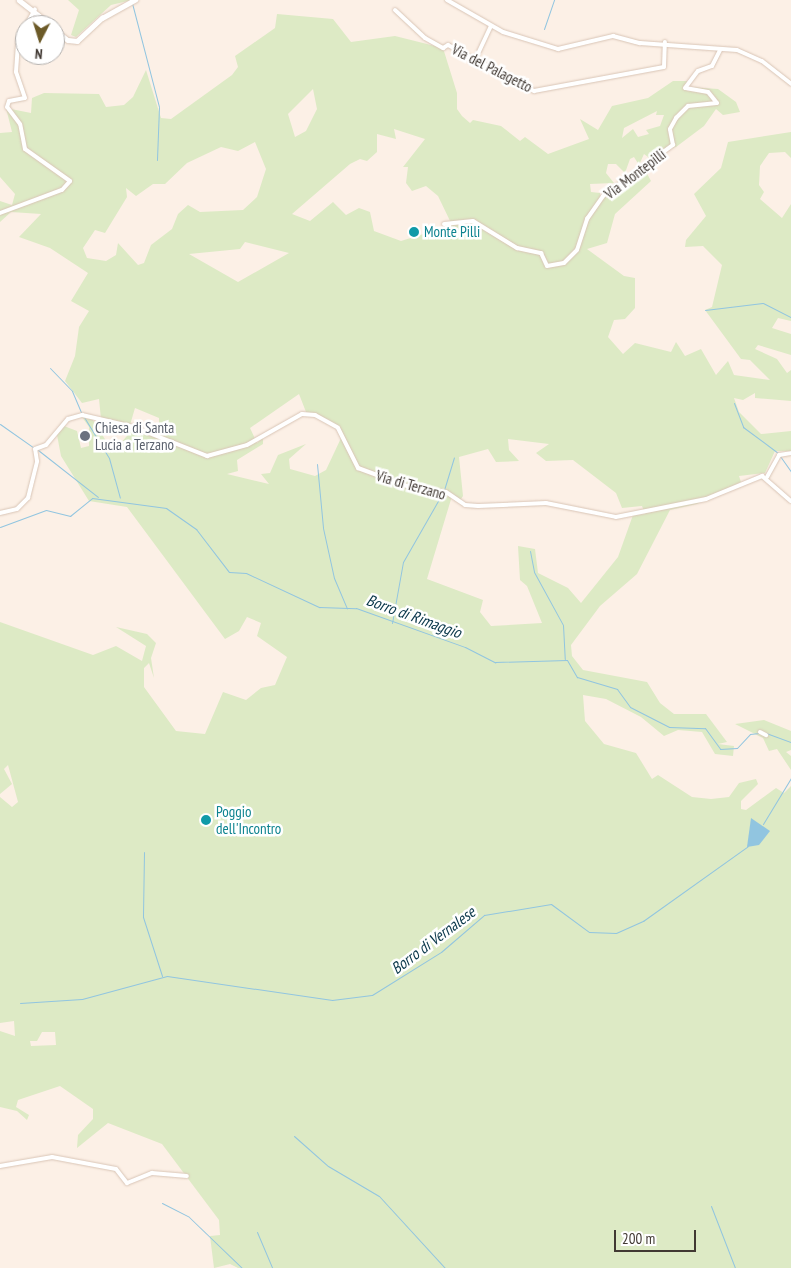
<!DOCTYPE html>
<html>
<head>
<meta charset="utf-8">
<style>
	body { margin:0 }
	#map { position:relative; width:791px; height:1268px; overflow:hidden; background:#fcf0e6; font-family:"PT Sans Narrow",sans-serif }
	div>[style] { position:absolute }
	.green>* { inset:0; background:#ddeac5 }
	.water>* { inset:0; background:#91c5e0 }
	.stream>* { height:1px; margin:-0.5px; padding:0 0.5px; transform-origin:0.5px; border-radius:0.5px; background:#91c5e0 }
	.roads { filter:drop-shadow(0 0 1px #d9c5b6) drop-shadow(0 0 1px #d9c5b6) }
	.minor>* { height:4px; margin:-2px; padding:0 2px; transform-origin:2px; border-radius:2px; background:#fff }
	.major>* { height:4.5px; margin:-2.25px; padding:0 2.25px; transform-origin:2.25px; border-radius:2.25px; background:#fff }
	.dots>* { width:14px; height:14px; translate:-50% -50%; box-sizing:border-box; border:2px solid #fff; border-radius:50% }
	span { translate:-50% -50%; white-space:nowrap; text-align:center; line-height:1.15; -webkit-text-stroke:5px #fff; paint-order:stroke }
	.street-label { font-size:15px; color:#413933 }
	.culture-label { font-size:15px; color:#0d838f }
	.left { translate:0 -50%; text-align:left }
	.worship-label { font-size:15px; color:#5b616d }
	.water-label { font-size:16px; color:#073548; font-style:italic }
	.north { position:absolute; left:15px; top:15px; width:50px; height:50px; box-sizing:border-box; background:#fff; border:1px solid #b3b0ad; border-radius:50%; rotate:185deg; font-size:14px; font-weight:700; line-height:20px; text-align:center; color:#413933 }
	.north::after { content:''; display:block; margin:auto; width:18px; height:22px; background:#6c5a28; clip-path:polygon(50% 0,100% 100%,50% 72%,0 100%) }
	.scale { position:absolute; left:614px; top:1230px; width:82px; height:22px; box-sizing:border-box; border:2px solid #413933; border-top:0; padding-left:6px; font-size:15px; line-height:18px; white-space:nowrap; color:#413933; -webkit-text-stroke:4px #fff; paint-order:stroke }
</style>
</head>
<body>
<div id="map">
	<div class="green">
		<div style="clip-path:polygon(68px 0,132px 0,111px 5px,76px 37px,71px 35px,79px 10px)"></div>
		<div style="clip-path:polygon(evenodd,277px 14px,333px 19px,351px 42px,395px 36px,443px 48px,457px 93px,457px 109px,462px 116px,470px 123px,473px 120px,501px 126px,520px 141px,525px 137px,548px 154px,589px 139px,580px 119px,598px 130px,612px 106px,648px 98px,673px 81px,687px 81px,687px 91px,708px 92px,716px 98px,708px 90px,689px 87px,718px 89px,736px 102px,740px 112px,723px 115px,716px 109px,704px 126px,676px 147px,663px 149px,652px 160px,644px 154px,639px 165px,634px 157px,630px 159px,625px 173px,616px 164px,608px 164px,606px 173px,614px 183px,590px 184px,591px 192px,600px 193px,600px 199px,644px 168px,651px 181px,615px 214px,607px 243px,587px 249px,624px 276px,635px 278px,635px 308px,625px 319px,614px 320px,608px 337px,623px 354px,635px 343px,671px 352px,676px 342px,685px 356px,701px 349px,716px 375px,728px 361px,734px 375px,770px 380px,750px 360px,741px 359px,705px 310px,712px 307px,722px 265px,703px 246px,685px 247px,686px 240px,706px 216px,694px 194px,721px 168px,728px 142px,791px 132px,791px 158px,785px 152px,769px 153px,760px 166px,759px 185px,764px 192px,760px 199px,782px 218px,791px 204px,791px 321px,778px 318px,772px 328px,791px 334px,791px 355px,758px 345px,755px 349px,777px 359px,787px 373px,791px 370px,791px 401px,755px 398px,755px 393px,743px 400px,734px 398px,739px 412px,761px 434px,791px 431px,791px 451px,775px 451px,765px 473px,739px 476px,741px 482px,697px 504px,670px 510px,637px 574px,600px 606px,571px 645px,572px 656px,583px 670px,647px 682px,660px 703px,674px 714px,706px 714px,727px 742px,718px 744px,734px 746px,733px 756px,715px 754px,702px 732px,678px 730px,664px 736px,641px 717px,606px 699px,583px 695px,585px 721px,604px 744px,636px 753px,652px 779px,658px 775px,692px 797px,711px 799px,729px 797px,739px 783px,756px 779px,758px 784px,741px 801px,741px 809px,746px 810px,776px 788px,784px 793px,791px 786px,791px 1268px,238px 1268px,230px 1264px,214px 1268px,210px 1236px,220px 1235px,219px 1220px,162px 1144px,108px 1123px,77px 1148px,78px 1135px,93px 1119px,93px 1109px,60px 1086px,18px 1100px,16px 1107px,29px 1115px,27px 1120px,17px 1111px,0 1107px,0 1031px,15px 1036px,14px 1021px,0 1023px,0 797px,12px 807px,18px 802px,8px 765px,4px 769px,12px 784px,0 794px,0 622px,93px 655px,116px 646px,142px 661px,146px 646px,116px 627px,147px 634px,156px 643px,151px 658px,154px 678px,149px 663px,144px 668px,144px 687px,176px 731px,205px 734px,223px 692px,246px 700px,261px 688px,275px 685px,287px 657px,257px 636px,261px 623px,247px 617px,239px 631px,225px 639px,127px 507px,89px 501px,61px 456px,57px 435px,64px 426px,77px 431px,81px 448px,89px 446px,89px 427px,82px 417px,93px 420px,113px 452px,133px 429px,159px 439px,159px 418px,135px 408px,130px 425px,101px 419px,99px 399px,82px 403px,65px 381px,75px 356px,79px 327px,89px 311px,71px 301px,88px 273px,50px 248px,19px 237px,41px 214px,11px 212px,0 222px,0 201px,12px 205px,15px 194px,0 177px,0 133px,12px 132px,6px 108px,31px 113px,32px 98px,44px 93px,99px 94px,106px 107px,124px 105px,133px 97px,146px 70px,161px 118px,171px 119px,232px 75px,238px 67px,235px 56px,275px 28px,277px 14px,313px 89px,317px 109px,306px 131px,295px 137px,288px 114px,313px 89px,277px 14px,657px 111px,656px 115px,664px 115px,660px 126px,646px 130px,649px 134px,638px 137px,633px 129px,622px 138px,624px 128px,657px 111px,277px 14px,394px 129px,425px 139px,403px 167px,408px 167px,406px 183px,412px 191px,426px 186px,438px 196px,452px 225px,401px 241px,374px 231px,370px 212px,359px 208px,346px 215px,333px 202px,310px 221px,292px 214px,350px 164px,360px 159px,367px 161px,377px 152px,377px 134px,396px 139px,394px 129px,277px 14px,255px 142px,266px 169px,257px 197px,243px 210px,200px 212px,188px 205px,178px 214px,172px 229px,151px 245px,144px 263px,138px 265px,118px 243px,116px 255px,106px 261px,87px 258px,83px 248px,95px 230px,105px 233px,127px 197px,126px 188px,136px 196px,153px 184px,165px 184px,187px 163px,221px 147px,238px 151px,255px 142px,277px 14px,245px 242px,289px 253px,238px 282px,189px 254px,240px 249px,245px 242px,277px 14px,299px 394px,306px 412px,329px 420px,342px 436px,326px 470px,315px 476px,290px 469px,289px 459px,306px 444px,278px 455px,270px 473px,261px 474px,269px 484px,227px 474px,238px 471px,237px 460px,263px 444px,263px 438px,257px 443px,250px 428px,299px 394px,277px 14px,508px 439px,549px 444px,536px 453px,546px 461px,573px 460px,616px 493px,622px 508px,642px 506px,645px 514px,633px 515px,618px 557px,581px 603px,568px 588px,538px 573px,535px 549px,518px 546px,520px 580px,527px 586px,542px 623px,491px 626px,480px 612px,483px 600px,427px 579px,452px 496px,459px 502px,463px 496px,459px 457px,488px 449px,496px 462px,519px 461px,509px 450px,508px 439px,277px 14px,42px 1032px,55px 1032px,56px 1045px,31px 1046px,30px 1041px,37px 1041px,42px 1032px)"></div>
		<div style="clip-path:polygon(764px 720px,791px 731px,791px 750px,786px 752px,791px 756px,791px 770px,777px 749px,769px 751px,763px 738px,735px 724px)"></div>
	</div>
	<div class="water">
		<div style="clip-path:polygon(751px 818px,770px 831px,759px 845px,747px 847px)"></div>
	</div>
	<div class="stream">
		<div style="left:132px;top:3px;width:107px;rotate:75.4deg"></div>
		<div style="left:159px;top:107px;width:53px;rotate:92.2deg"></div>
		<div style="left:544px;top:29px;width:31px;rotate:-71deg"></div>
		<div style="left:705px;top:310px;width:58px;rotate:-6.9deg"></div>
		<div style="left:763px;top:303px;width:31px;rotate:27deg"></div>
		<div style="left:50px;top:368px;width:32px;rotate:46deg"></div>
		<div style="left:72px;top:391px;width:25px;rotate:67deg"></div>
		<div style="left:734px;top:403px;width:26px;rotate:69deg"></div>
		<div style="left:743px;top:427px;width:44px;rotate:36.6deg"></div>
		<div style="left:84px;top:417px;width:48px;rotate:58.6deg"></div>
		<div style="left:109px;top:458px;width:41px;rotate:74.6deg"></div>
		<div style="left:0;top:424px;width:42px;rotate:35.2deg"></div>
		<div style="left:38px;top:450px;width:76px;rotate:38.1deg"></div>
		<div style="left:780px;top:456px;width:19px;rotate:55deg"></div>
		<div style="left:317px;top:464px;width:64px;rotate:84.6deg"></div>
		<div style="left:323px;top:528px;width:51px;rotate:77.6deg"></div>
		<div style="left:334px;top:578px;width:33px;rotate:67deg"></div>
		<div style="left:444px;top:490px;width:34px;rotate:-73deg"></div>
		<div style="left:0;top:527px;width:49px;rotate:-20.3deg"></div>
		<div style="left:46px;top:510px;width:25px;rotate:14deg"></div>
		<div style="left:70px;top:516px;width:28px;rotate:-39deg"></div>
		<div style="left:92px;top:498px;width:75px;rotate:7.7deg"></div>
		<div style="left:166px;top:508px;width:37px;rotate:35deg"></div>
		<div style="left:196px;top:529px;width:54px;rotate:52.5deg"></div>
		<div style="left:229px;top:572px;width:17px;rotate:3deg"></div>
		<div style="left:246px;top:573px;width:81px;rotate:25deg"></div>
		<div style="left:319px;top:607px;width:37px;rotate:2deg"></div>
		<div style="left:356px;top:608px;width:116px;rotate:19.7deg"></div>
		<div style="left:465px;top:647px;width:34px;rotate:27deg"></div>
		<div style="left:495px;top:662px;width:72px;rotate:-1.6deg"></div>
		<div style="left:567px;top:660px;width:20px;rotate:60deg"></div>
		<div style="left:577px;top:677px;width:42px;rotate:16.7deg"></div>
		<div style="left:617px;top:689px;width:22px;rotate:54deg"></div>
		<div style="left:630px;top:707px;width:44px;rotate:27.1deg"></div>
		<div style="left:669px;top:727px;width:36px;rotate:2deg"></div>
		<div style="left:705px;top:728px;width:26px;rotate:54deg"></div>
		<div style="left:720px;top:749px;width:17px;rotate:-3deg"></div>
		<div style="left:737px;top:748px;width:19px;rotate:-47deg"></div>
		<div style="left:750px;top:734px;width:9px;rotate:-6deg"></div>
		<div style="left:530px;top:551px;width:21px;rotate:79deg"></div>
		<div style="left:534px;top:572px;width:60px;rotate:61.3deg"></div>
		<div style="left:563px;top:625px;width:34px;rotate:87deg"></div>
		<div style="left:392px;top:623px;width:62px;rotate:-79.8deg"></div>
		<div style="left:403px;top:562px;width:78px;rotate:-60.2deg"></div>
		<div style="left:766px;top:733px;width:27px;rotate:20deg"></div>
		<div style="left:763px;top:824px;width:54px;rotate:-58.7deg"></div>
		<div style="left:144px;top:852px;width:65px;rotate:90.9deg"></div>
		<div style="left:143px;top:917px;width:62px;rotate:72.1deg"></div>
		<div style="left:20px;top:1003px;width:62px;rotate:-3.7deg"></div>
		<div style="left:82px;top:999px;width:88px;rotate:-15.1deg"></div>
		<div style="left:167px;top:976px;width:167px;rotate:8.3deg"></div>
		<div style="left:332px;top:1000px;width:40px;rotate:-7.1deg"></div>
		<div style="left:372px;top:995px;width:81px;rotate:-31.9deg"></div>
		<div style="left:441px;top:952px;width:57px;rotate:-40.7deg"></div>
		<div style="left:484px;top:915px;width:68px;rotate:-9.3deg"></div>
		<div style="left:551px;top:904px;width:47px;rotate:36.4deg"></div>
		<div style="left:589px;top:932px;width:27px;rotate:2deg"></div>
		<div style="left:616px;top:933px;width:30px;rotate:-24deg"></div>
		<div style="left:643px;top:921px;width:129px;rotate:-35.5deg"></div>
		<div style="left:294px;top:1136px;width:45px;rotate:41.4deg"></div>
		<div style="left:328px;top:1166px;width:59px;rotate:30.5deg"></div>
		<div style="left:379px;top:1196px;width:98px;rotate:47.5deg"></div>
		<div style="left:162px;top:1203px;width:30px;rotate:27deg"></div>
		<div style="left:189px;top:1217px;width:74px;rotate:43.9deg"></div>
		<div style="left:711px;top:1206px;width:66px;rotate:68.8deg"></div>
		<div style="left:257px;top:1232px;width:39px;rotate:67deg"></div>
	</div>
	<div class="roads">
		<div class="minor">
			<div style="left:447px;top:0;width:64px;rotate:29.7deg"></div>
			<div style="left:503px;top:32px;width:58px;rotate:17.2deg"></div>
			<div style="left:558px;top:49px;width:57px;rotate:-13.3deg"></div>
			<div style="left:613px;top:36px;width:28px;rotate:15deg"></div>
			<div style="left:640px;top:43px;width:97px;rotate:4.1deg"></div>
			<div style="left:737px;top:50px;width:27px;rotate:24deg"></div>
			<div style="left:762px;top:61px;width:37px;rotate:38deg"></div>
			<div style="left:395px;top:10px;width:41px;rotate:43deg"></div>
			<div style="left:425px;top:38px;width:21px;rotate:29deg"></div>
			<div style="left:443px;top:48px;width:6px;rotate:-31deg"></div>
			<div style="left:448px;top:45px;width:98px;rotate:28.1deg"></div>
			<div style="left:534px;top:91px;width:132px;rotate:-10.5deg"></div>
			<div style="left:664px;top:67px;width:25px;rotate:-88deg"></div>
			<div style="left:476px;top:58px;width:35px;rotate:-65deg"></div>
			<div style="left:0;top:213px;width:66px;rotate:-20.4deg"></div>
			<div style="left:62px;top:190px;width:12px;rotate:-48deg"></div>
			<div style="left:70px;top:181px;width:55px;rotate:-144.6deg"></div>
			<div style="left:25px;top:149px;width:25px;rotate:-101deg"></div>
			<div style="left:20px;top:124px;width:21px;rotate:-127deg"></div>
			<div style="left:7px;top:107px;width:6px;rotate:-72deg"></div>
			<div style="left:9px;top:101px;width:16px;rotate:-11deg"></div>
			<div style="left:25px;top:98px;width:28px;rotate:-109deg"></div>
			<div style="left:16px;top:72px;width:32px;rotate:-86deg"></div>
			<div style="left:18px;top:40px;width:35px;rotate:-61deg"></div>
			<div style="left:444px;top:224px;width:29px;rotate:-6deg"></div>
			<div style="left:473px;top:221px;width:52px;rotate:31.5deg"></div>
			<div style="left:517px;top:248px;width:25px;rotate:12deg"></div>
			<div style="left:541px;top:253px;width:14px;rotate:65deg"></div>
			<div style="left:547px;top:266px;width:17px;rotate:-10deg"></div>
			<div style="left:564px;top:263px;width:18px;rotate:-45deg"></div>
			<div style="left:577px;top:250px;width:33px;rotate:-72deg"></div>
			<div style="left:587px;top:219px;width:28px;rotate:-55deg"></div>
			<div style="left:603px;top:196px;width:87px;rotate:-36.1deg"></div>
			<div style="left:673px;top:145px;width:16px;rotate:-101deg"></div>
			<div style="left:670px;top:129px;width:13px;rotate:-61deg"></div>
			<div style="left:676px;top:118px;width:17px;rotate:-45deg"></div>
			<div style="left:688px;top:106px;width:29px;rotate:-6deg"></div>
			<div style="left:717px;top:103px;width:14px;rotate:-129deg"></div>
			<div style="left:708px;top:92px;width:23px;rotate:-170deg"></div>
			<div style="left:685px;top:88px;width:21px;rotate:-53deg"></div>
			<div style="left:698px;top:71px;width:15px;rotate:-20deg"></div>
			<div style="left:712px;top:66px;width:18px;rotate:-63deg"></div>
			<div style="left:767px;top:477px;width:25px;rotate:-61deg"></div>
			<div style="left:779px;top:455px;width:12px;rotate:-9deg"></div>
			<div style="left:0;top:513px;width:17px;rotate:-13deg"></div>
			<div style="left:17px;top:509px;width:16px;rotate:-45deg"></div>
			<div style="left:28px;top:498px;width:38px;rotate:-76deg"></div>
			<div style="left:37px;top:461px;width:12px;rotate:-99deg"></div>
			<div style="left:35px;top:449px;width:12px;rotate:-20deg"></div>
			<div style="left:46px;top:445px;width:34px;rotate:-50deg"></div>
			<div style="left:68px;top:419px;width:15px;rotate:-16deg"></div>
			<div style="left:82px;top:415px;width:53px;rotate:13deg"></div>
			<div style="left:134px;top:427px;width:79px;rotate:21.7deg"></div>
			<div style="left:207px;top:456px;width:41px;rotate:-15.4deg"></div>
			<div style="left:247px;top:445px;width:63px;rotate:-29.4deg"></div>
			<div style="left:302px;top:414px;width:13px;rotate:4deg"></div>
			<div style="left:315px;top:415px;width:26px;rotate:29deg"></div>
			<div style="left:338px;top:428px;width:45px;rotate:63.4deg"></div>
			<div style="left:358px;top:468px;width:61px;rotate:20.2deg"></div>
			<div style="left:415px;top:489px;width:31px;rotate:6deg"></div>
			<div style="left:446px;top:492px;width:23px;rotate:34deg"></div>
			<div style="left:465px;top:505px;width:13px;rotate:4deg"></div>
			<div style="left:478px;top:506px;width:68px;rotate:-2.5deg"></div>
			<div style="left:546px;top:503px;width:71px;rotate:11.3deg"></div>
			<div style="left:616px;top:517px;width:92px;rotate:-11.3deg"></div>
			<div style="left:706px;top:499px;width:61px;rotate:-22.3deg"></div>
			<div style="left:762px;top:476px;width:38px;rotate:41deg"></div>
			<div style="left:760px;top:732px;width:7px;rotate:27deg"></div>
			<div style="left:0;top:1166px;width:53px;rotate:-9.8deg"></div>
			<div style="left:52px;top:1157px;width:65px;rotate:10.6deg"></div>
			<div style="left:116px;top:1169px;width:18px;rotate:52deg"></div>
			<div style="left:127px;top:1183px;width:27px;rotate:-22deg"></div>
			<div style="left:152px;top:1173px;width:35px;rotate:5deg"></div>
		</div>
		<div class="major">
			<div style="left:19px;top:0;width:41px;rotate:38deg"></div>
			<div style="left:55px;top:30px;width:16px;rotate:38deg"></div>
			<div style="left:68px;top:40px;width:9px;rotate:6deg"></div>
			<div style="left:77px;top:41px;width:34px;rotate:-43deg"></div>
			<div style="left:102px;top:18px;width:38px;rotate:-29deg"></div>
		</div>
	</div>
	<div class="dots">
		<div style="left:414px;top:232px;background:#0f9aa8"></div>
		<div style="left:85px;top:436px;background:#6b7280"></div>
		<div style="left:206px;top:820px;background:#0f9aa8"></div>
	</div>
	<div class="street-label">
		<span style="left:492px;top:68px;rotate:27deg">Via del Palagetto</span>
		<span style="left:635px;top:174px;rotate:-37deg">Via Montepilli</span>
		<span style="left:411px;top:485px;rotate:16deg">Via di Terzano</span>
	</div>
	<div class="culture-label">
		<span class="left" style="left:424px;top:232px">Monte Pilli</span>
		<span class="left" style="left:216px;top:820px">Poggio<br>dell'Incontro</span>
	</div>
	<div class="worship-label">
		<span class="left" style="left:95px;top:436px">Chiesa di Santa<br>Lucia a Terzano</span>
	</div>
	<div class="water-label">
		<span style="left:414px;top:616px;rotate:20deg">Borro di Rimaggio</span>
		<span style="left:433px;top:940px;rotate:-37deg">Borro di Vernalese</span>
	</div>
	<div class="north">N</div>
	<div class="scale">200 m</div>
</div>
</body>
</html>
